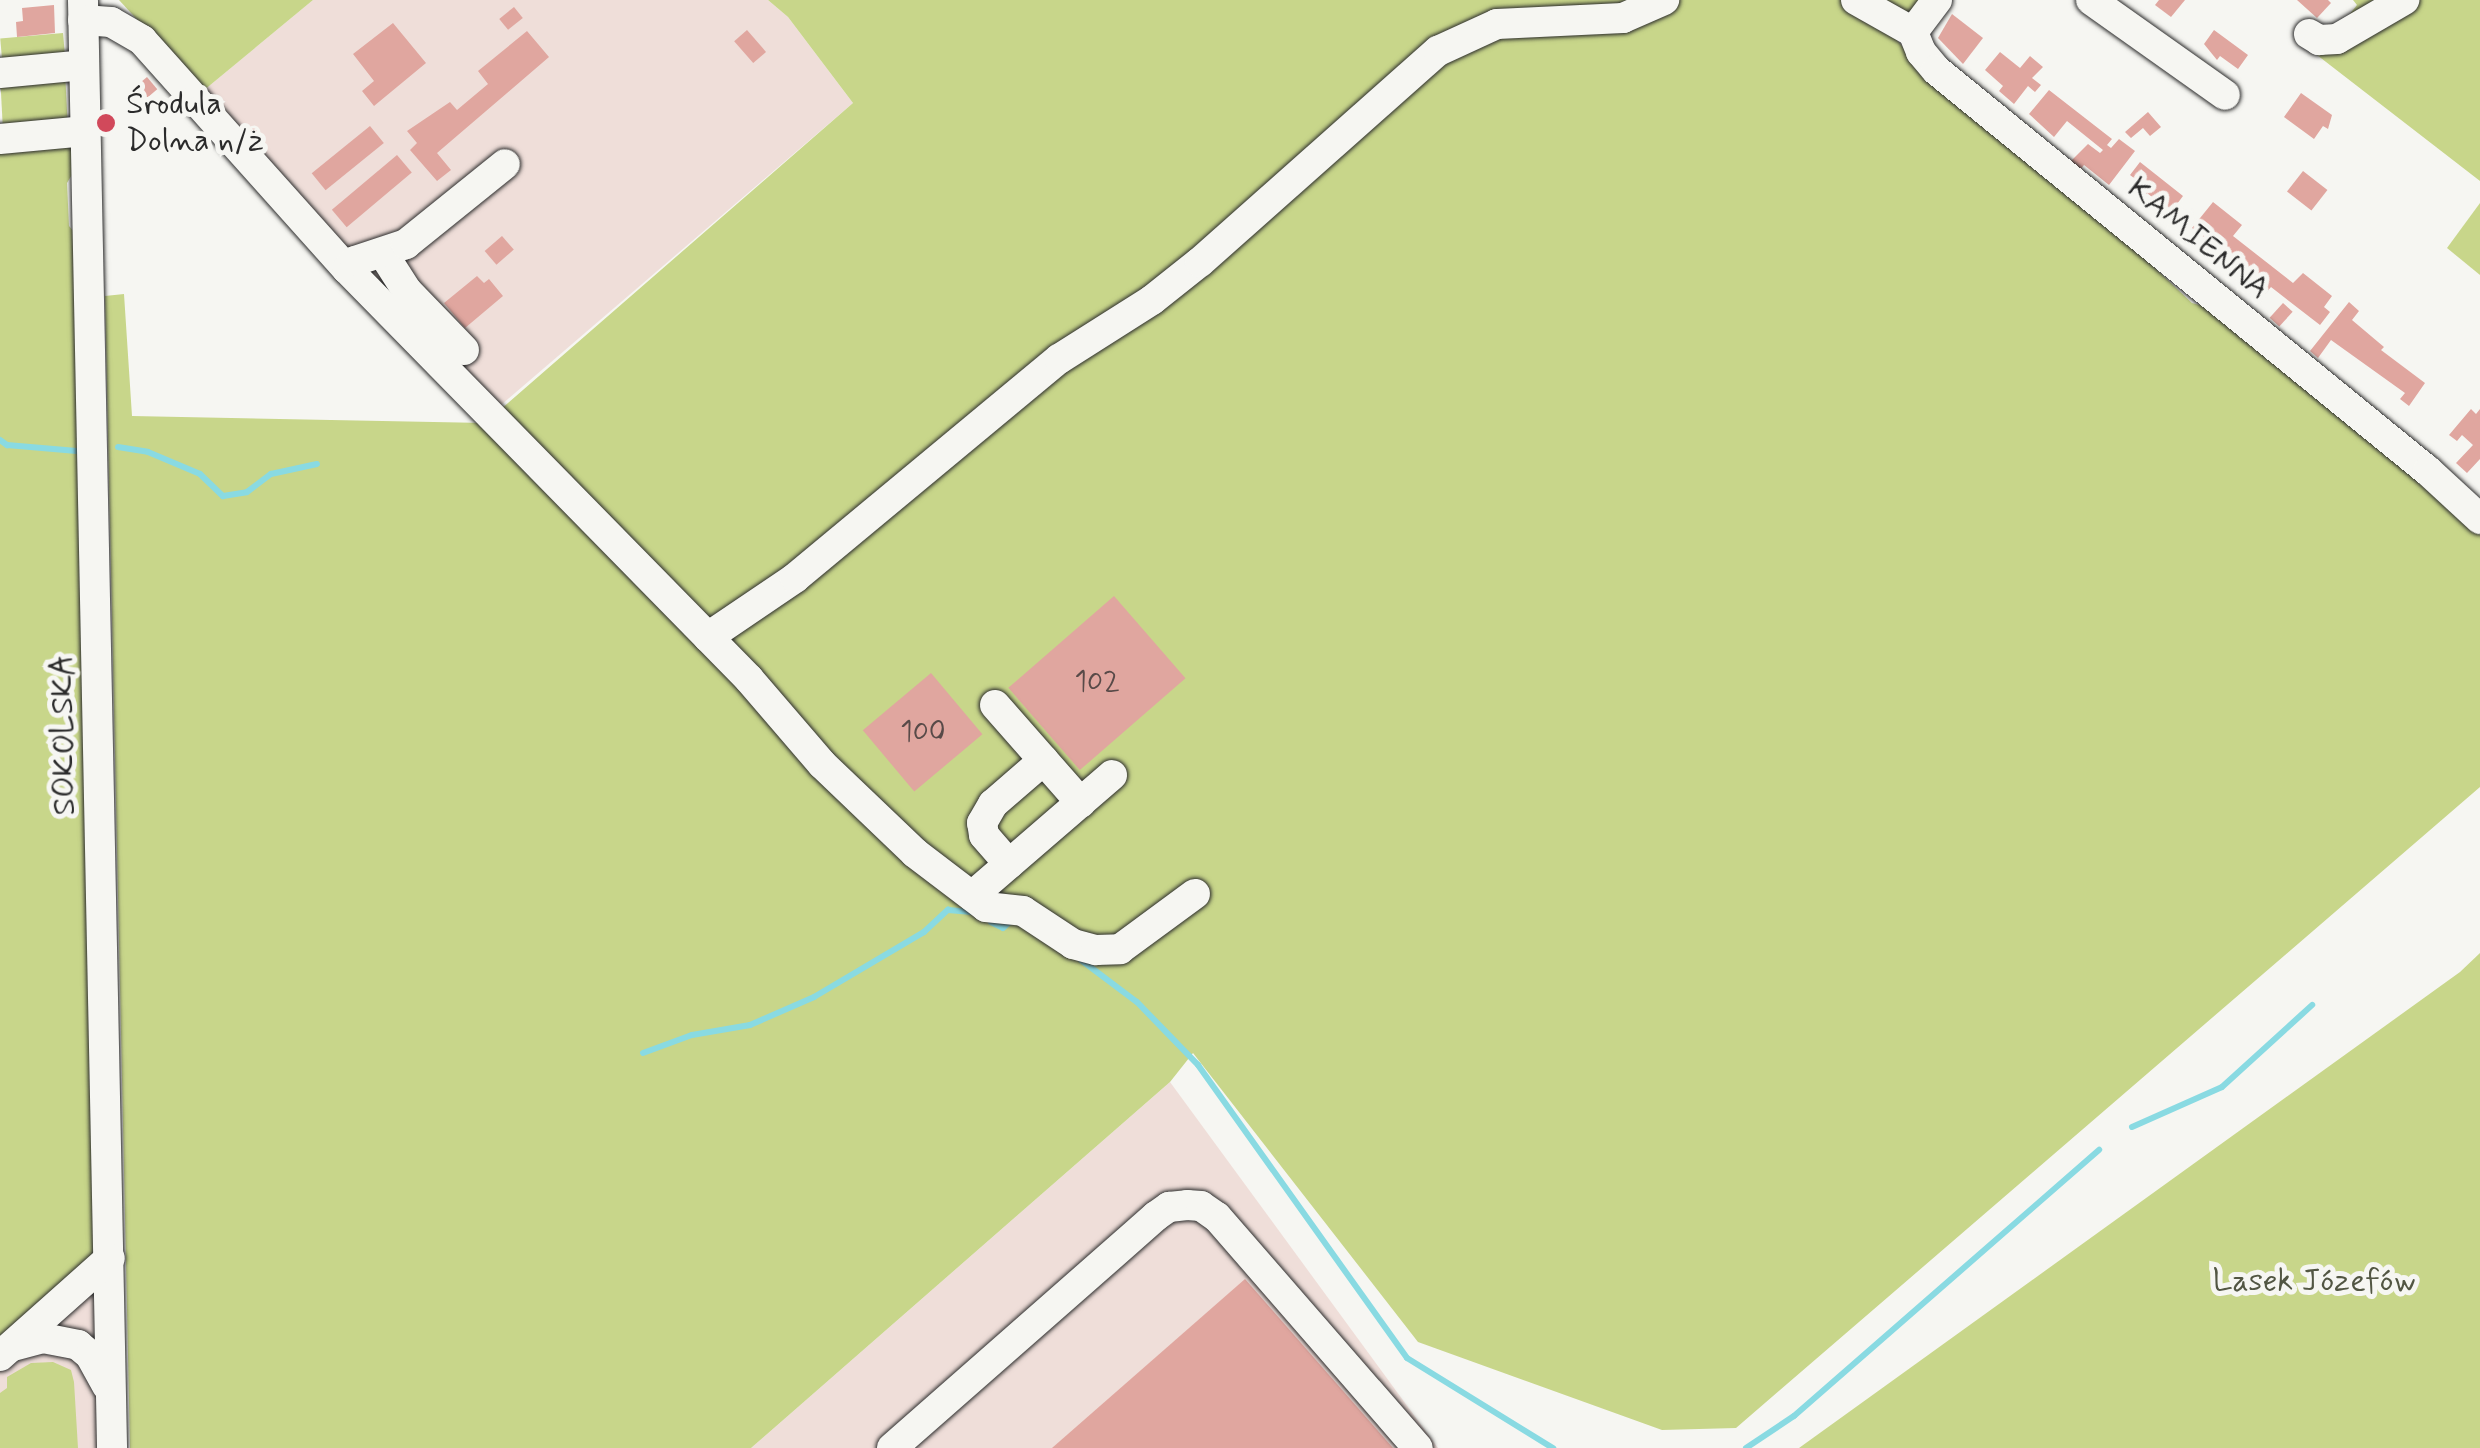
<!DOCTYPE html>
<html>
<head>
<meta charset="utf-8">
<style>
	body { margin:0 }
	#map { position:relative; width:2480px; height:1448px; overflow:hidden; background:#f6f6f2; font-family:Mynerve,sans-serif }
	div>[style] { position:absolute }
	.built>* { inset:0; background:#efded9 }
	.green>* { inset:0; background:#c8d68a; transform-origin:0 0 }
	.stream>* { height:6px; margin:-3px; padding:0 3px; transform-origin:3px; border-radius:3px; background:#89dae2 }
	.building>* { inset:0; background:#e0a69f; transform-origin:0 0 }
	.roads { filter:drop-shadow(0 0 2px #2b2b2b) drop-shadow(0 0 2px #2b2b2b) }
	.minor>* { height:30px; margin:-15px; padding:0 15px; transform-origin:15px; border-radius:15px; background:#f6f6f2 }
	.dots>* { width:28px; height:28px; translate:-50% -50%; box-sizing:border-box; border:5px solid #f6f6f2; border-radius:50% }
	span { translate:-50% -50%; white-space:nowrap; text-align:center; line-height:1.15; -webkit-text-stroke:10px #f6f6f2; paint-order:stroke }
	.number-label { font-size:28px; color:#584a48 }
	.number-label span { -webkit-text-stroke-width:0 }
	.poi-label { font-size:32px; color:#2b2b2b }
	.left { translate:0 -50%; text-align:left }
	.street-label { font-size:32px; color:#2b2b2b }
	.park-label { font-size:32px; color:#525643 }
</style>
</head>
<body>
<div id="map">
	<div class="built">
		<div style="clip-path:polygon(313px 0,768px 0,788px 17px,853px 103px,501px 405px,287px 190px,203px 91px)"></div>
		<div style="clip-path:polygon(1170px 1082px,1438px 1448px,751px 1448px)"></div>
		<div style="clip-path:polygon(96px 1250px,98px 1448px,0 1448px,0 1341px)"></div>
	</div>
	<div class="green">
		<div style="clip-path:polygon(119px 0,313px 0,203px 91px)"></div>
		<div style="clip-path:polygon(768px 0,1928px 0,1893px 36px,1930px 77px,2137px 251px,2192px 303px,2207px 307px,2480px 532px,2480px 787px,1736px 1428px,1662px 1430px,1418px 1342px,1193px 1053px,1170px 1082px,751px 1448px,130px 1448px,105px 296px,124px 294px,132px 416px,485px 423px,853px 103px,788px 17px)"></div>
		<div style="clip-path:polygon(2353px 0,2480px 0,2480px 181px,2317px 55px,2357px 5px)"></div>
		<div style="left:63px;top:33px;width:23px;height:63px;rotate:85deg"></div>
		<div style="left:65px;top:72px;width:52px;height:65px;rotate:87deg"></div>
		<div style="clip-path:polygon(0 144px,72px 144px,73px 173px,67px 183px,69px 226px,76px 234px,96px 1250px,85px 1269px,0 1341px)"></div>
		<div style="clip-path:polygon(2480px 203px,2480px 275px,2447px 248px)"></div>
		<div style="clip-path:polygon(2480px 953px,2480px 1448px,1799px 1448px,2460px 972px)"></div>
		<div style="clip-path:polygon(53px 1362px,71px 1370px,74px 1382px,78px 1448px,0 1448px,0 1393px,7px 1388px,7px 1377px,31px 1363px)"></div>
	</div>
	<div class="stream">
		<div style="left:0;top:440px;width:9px;rotate:36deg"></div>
		<div style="left:7px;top:445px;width:70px;rotate:4.9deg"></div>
		<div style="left:118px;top:447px;width:30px;rotate:9deg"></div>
		<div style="left:148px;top:452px;width:56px;rotate:22.9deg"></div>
		<div style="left:200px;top:474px;width:32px;rotate:44deg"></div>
		<div style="left:223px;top:496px;width:24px;rotate:-9deg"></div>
		<div style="left:247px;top:492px;width:30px;rotate:-37deg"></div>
		<div style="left:271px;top:474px;width:47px;rotate:-12.3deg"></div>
		<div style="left:991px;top:922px;width:13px;rotate:27deg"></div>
		<div style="left:1003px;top:928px;width:13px;rotate:-42deg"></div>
		<div style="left:1081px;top:960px;width:70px;rotate:36.9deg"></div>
		<div style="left:1137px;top:1002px;width:88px;rotate:45.9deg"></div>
		<div style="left:1198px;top:1065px;width:360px;rotate:54.5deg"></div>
		<div style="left:1407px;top:1358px;width:172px;rotate:31.7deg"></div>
		<div style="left:643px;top:1053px;width:52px;rotate:-20.2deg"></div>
		<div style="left:692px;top:1035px;width:59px;rotate:-9.8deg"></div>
		<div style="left:750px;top:1025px;width:70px;rotate:-23.6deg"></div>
		<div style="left:814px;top:997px;width:128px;rotate:-30.6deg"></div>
		<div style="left:924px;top:932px;width:33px;rotate:-43deg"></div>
		<div style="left:948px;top:910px;width:24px;rotate:5deg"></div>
		<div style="left:2132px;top:1127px;width:98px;rotate:-24deg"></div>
		<div style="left:2222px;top:1087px;width:122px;rotate:-42.3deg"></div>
		<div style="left:1746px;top:1448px;width:58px;rotate:-33.7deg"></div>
		<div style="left:1794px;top:1416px;width:405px;rotate:-41.1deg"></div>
	</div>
	<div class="building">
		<div style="clip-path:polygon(2159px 0,2185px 0,2171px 17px,2155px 5px)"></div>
		<div style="clip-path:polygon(2297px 0,2328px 0,2331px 3px,2317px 18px)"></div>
		<div style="clip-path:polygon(54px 5px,55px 33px,17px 37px,16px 22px,23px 21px,22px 8px)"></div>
		<div style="left:514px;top:7px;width:14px;height:19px;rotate:51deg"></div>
		<div style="clip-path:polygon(1952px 14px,1983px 38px,1963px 64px,1938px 38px)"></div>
		<div style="clip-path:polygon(393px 23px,426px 63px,374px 106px,362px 91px,374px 81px,353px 54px)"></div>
		<div style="left:747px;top:30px;width:29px;height:17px;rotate:49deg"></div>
		<div style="clip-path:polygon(2214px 30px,2248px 55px,2238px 69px,2220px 56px,2217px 60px,2204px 44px)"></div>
		<div style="clip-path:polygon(527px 31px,549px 57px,437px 153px,451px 170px,437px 181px,410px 150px,417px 143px,407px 131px,450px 102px,457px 110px,488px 84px,478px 71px)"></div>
		<div style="clip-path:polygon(2000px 52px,2020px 68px,2030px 56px,2043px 67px,2032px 78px,2041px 85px,2035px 92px,2028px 86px,2014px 104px,1999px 91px,2003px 86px,1985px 70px)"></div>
		<div style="left:147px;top:77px;width:16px;height:17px;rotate:50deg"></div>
		<div style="clip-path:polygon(2049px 90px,2112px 139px,2107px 145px,2111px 148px,2119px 139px,2135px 151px,2109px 185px,2084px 165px,2080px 170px,2070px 162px,2088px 144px,2100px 153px,2103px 150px,2067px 121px,2054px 137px,2029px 114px)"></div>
		<div style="clip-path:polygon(2301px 93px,2332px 115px,2328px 129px,2323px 126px,2314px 139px,2284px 117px)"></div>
		<div style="clip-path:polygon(2148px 112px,2161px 127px,2150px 136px,2143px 128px,2131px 138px,2125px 132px)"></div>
		<div style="left:370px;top:126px;width:22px;height:75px;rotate:51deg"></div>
		<div style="left:397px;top:155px;width:23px;height:85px;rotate:50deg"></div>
		<div style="clip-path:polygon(2140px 162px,2183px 196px,2171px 212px,2147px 193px,2144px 198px,2137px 193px,2143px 185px,2130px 175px)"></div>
		<div style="left:2303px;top:171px;width:31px;height:26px;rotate:38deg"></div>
		<div style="clip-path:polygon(2213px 202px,2242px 225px,2233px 236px,2293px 283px,2303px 273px,2332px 296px,2324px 307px,2330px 312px,2320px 325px,2271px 287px,2265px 294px,2245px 269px,2192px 228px)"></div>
		<div style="left:502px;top:236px;width:18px;height:23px;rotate:49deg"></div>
		<div style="clip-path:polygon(477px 276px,484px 283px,489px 279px,503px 296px,465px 328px,444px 303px)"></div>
		<div style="clip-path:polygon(2349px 302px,2359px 311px,2352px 320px,2384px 347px,2381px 350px,2425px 383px,2409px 406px,2400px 399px,2405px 393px,2331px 340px,2318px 358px,2310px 351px)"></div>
		<div style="left:2283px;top:303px;width:13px;height:20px;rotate:42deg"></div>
		<div style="clip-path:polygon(2471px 409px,2476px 414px,2480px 409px,2480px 459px,2467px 473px,2456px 463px,2473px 445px,2462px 435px,2457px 441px,2449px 435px)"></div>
		<div style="left:1114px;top:596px;width:109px;height:140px;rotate:49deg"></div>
		<div style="left:931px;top:673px;width:80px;height:89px;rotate:50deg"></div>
		<div style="clip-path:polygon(1245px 1279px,1393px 1448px,1052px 1448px)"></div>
	</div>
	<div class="roads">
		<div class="minor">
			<div style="left:1856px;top:0;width:65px;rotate:29.3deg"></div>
			<div style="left:1937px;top:0;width:40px;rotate:127deg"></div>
			<div style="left:1913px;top:32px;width:22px;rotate:68deg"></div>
			<div style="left:1921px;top:52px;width:23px;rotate:50deg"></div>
			<div style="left:1936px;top:70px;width:635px;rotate:39.18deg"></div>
			<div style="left:2428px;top:471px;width:71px;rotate:42.7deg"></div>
			<div style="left:2091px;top:0;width:164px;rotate:35.3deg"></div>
			<div style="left:83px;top:1px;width:1447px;rotate:88.85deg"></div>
			<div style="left:83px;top:20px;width:28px;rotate:4deg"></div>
			<div style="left:111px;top:22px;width:36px;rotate:30deg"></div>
			<div style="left:142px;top:40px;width:307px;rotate:48.2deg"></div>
			<div style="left:347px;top:269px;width:574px;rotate:45.56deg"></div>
			<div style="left:749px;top:679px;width:112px;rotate:49.3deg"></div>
			<div style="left:822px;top:764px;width:129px;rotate:43.7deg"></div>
			<div style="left:915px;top:853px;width:89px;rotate:37.3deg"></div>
			<div style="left:986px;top:907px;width:37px;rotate:6deg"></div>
			<div style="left:1023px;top:911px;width:60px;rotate:33.4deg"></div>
			<div style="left:1073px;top:944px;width:24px;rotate:15deg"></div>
			<div style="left:1096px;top:950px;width:24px;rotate:-2deg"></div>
			<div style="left:1120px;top:949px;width:93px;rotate:-36.3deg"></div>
			<div style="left:2309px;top:34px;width:12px;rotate:31deg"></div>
			<div style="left:2319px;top:40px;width:18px;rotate:-3deg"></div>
			<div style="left:2337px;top:39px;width:78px;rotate:-30.2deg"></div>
			<div style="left:0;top:73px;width:84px;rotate:-5.4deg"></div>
			<div style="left:0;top:139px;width:86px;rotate:-5.3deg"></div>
			<div style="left:384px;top:255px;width:43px;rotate:57.4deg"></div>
			<div style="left:407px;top:291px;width:82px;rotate:46deg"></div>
			<div style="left:347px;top:269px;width:11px;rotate:-45deg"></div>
			<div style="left:355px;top:261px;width:54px;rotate:-18.4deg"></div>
			<div style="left:406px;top:244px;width:127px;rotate:-38.9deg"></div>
			<div style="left:708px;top:637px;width:105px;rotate:-34.1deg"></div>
			<div style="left:795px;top:578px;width:343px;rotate:-39.7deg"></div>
			<div style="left:1059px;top:359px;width:110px;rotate:-32.4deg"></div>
			<div style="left:1152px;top:300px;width:61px;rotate:-38.4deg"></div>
			<div style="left:1200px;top:262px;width:318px;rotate:-41.6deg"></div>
			<div style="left:1438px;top:51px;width:65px;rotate:-24.6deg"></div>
			<div style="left:1497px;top:24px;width:126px;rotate:-2.7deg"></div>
			<div style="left:1623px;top:18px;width:45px;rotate:-23.7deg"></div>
			<div style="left:995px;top:705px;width:130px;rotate:48.7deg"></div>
			<div style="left:1009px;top:864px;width:38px;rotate:-131deg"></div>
			<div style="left:984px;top:835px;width:12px;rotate:-99deg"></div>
			<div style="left:982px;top:823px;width:22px;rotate:-60deg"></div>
			<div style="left:993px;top:804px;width:67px;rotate:-40.8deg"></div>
			<div style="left:972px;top:896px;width:185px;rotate:-40.8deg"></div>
			<div style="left:13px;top:1346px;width:31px;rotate:-15deg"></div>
			<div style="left:43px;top:1338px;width:36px;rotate:11deg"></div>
			<div style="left:78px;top:1345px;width:16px;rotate:40deg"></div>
			<div style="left:90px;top:1355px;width:35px;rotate:61deg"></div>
			<div style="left:0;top:1356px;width:147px;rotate:-41.7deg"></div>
			<div style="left:892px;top:1448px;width:351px;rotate:-41.3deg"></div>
			<div style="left:1156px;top:1216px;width:16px;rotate:-35deg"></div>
			<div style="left:1169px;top:1207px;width:18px;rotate:-6deg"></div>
			<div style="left:1187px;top:1205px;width:14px;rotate:4deg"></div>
			<div style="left:1201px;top:1206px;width:19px;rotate:35deg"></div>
			<div style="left:1217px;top:1217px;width:306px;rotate:49deg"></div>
		</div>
	</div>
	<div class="dots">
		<div style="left:106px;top:123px;background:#d1495b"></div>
	</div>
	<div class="number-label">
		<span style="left:1097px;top:683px">102</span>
		<span style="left:923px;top:733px">100</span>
	</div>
	<div class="poi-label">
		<span class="left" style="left:126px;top:123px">Środula<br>Dolna n/ż</span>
	</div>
	<div class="street-label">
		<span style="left:2198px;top:239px;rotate:39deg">KAMIENNA</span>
		<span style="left:64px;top:735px;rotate:-91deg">SOKOLSKA</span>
	</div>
	<div class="park-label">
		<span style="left:2314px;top:1281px">Lasek Józefów</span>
	</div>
</div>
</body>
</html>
